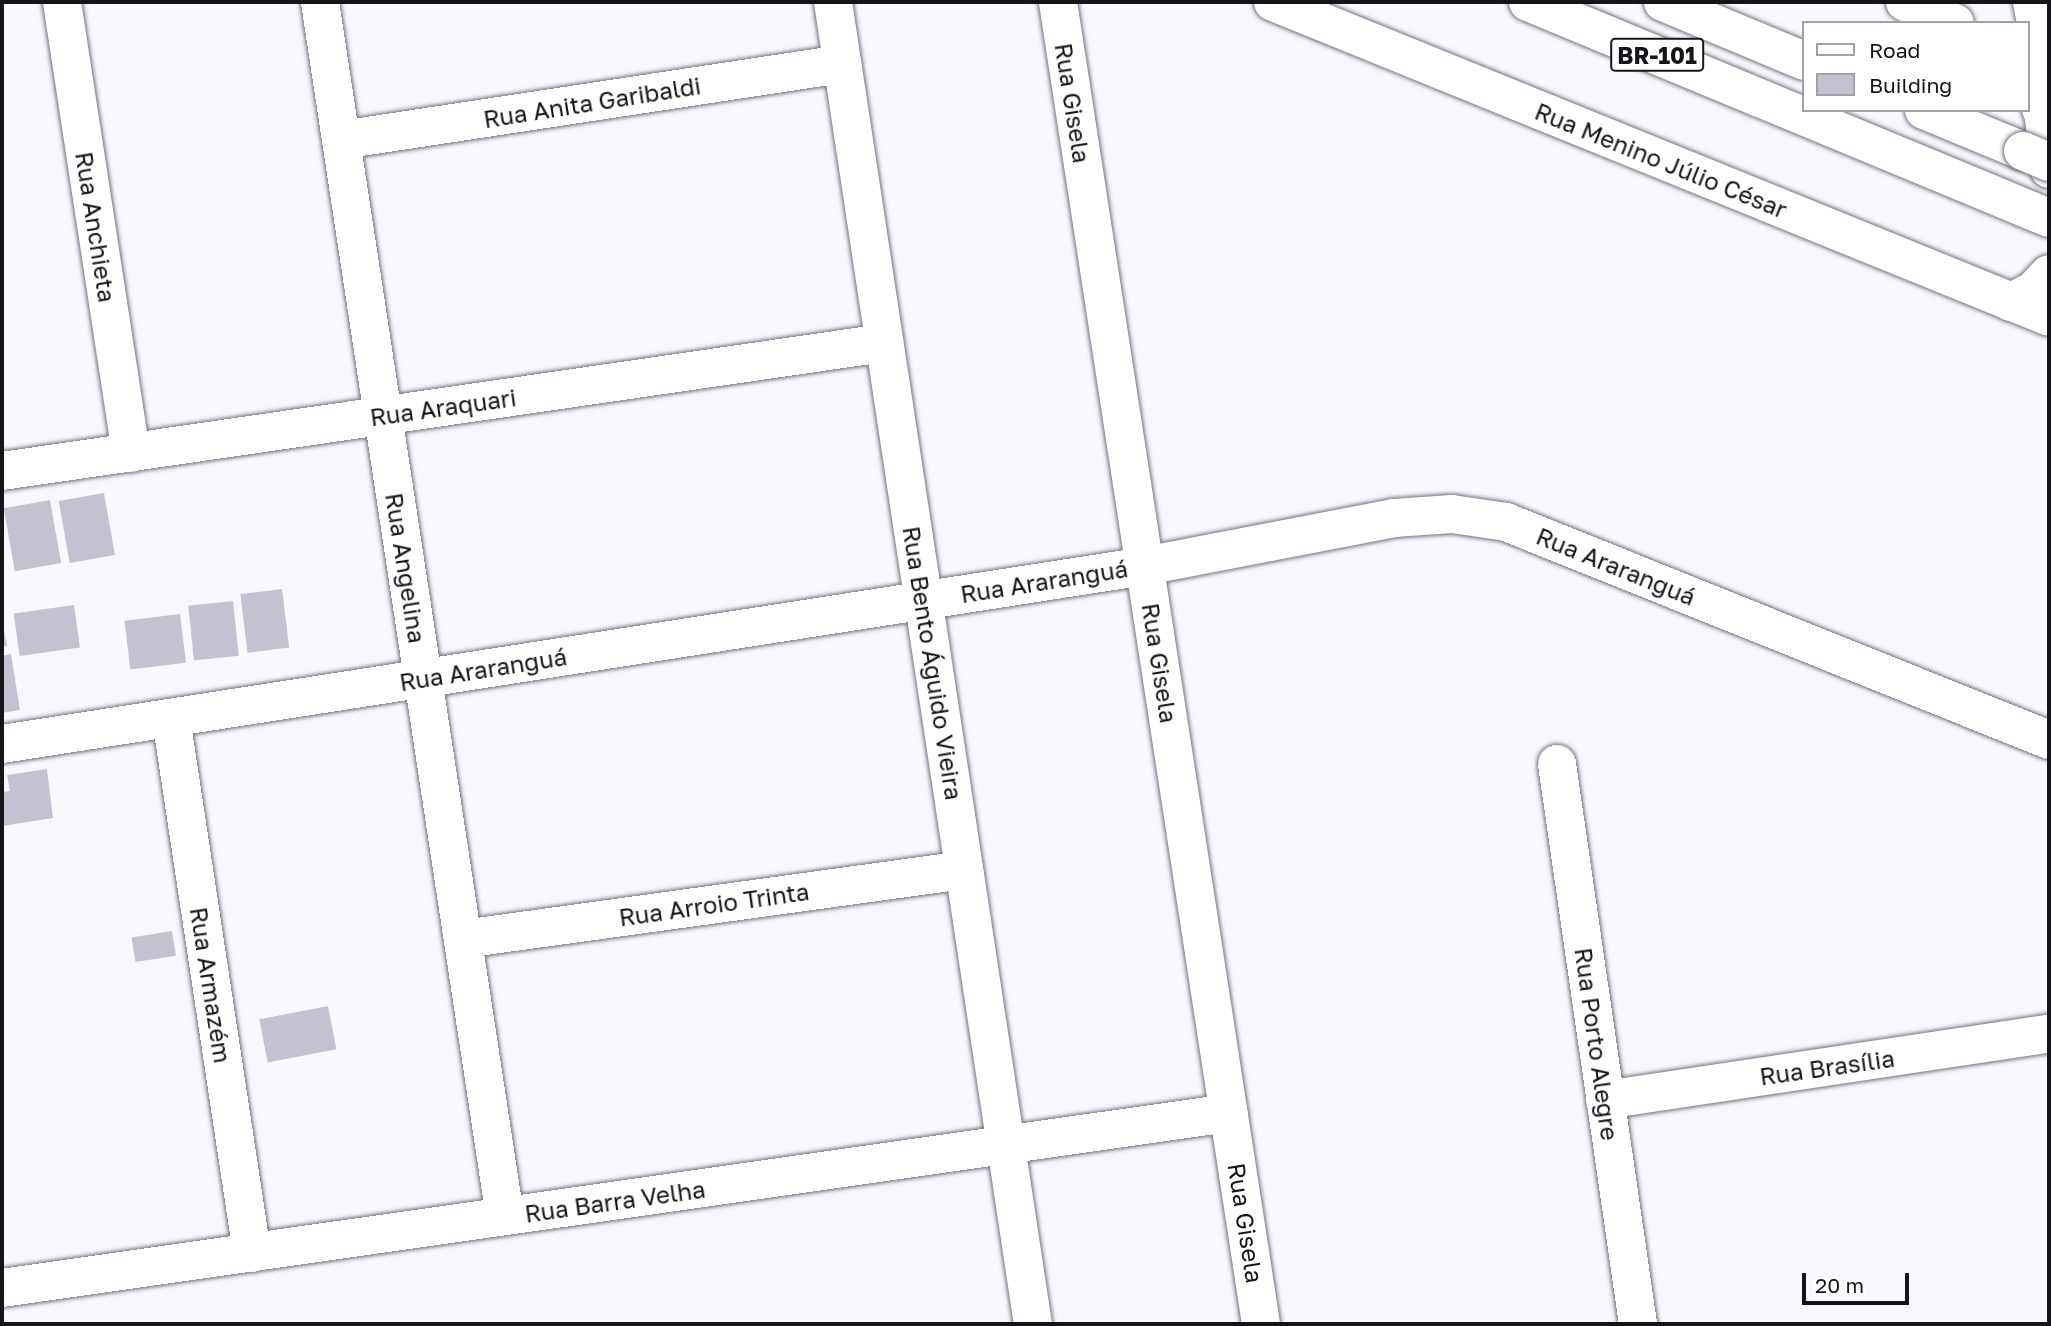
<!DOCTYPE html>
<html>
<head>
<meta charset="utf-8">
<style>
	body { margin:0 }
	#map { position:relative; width:2051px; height:1326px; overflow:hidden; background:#faf8ff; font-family:"Golos Text",sans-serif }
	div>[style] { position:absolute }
	.building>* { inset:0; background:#c5c1d0; transform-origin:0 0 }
	.roads { filter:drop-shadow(0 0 2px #76717f) drop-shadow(0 0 2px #76717f) }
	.minor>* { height:38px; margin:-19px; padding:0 19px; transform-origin:19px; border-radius:19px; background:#fff }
	.major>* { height:38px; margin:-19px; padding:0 19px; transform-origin:19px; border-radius:19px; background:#fff }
	.highway>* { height:38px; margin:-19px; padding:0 19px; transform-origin:19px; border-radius:19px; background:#fff }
	.bridges { filter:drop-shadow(0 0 2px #76717f) drop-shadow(0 0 2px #76717f) }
	.highway-bridge>* { height:38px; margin:-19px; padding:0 19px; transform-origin:19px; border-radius:19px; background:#fff }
	span { translate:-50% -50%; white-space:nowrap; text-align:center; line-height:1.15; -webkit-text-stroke:7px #fff; paint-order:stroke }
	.shield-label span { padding:2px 5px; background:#fff; border:2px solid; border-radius:5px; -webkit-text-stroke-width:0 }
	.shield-label { font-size:23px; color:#161419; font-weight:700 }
	.street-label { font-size:24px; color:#161419 }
	.frame { position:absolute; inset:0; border:4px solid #161419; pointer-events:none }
	.legend { position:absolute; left:1802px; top:21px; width:228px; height:91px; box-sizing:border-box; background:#fff; border:2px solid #a2a1a3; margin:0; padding:9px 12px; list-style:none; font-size:21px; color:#161419 }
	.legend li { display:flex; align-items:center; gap:14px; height:35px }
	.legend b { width:35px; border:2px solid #a2a1a3 }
	.scale { position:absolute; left:1802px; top:1273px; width:107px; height:32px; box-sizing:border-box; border:4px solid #161419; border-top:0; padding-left:9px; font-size:21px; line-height:24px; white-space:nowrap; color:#161419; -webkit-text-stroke:5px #fff; paint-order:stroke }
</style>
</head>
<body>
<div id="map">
	<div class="building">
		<div style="left:104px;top:493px;width:63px;height:46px;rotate:80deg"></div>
		<div style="left:50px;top:500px;width:64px;height:47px;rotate:80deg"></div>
		<div style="left:282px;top:589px;width:59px;height:42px;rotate:83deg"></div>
		<div style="left:233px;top:601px;width:55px;height:45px;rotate:84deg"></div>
		<div style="left:74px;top:605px;width:43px;height:61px;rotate:82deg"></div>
		<div style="left:180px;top:614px;width:49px;height:56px;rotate:83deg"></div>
		<div style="clip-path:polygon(2px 621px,7px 646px,2px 647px)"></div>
		<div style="clip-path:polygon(11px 654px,20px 710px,2px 713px,2px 656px)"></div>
		<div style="clip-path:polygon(47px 769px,53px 818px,2px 826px,2px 792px,10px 791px,7px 775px)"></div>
		<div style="left:172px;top:931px;width:25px;height:41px;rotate:81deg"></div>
		<div style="left:328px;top:1006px;width:44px;height:70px;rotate:79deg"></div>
	</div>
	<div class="roads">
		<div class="minor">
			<div style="left:62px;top:2px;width:456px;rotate:81.3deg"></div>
			<div style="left:320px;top:2px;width:1228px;rotate:81.34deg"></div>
			<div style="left:833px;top:2px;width:1337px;rotate:81.4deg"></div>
			<div style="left:1058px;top:2px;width:1337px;rotate:81.27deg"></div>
			<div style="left:2032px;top:2px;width:58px;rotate:79.1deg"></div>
			<div style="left:341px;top:140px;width:507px;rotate:-8.63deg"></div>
			<div style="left:2px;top:471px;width:891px;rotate:-8.26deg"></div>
			<div style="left:171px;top:718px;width:541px;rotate:81.39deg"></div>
			<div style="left:2px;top:744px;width:1157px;rotate:-8.85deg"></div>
			<div style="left:1145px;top:566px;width:254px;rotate:-10.9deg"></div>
			<div style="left:1394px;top:518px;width:58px;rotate:-3.9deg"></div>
			<div style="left:1452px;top:514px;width:55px;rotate:8.4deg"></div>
			<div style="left:1506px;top:522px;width:585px;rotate:21.87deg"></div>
			<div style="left:1557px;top:764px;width:566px;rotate:81.77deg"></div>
			<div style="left:463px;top:939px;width:506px;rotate:-7.84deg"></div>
			<div style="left:1605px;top:1100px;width:449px;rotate:-8.5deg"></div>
			<div style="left:2px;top:1288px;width:1239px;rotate:-8.12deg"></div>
		</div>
		<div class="major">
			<div style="left:1273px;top:2px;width:837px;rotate:22.09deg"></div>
			<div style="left:1905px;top:2px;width:54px;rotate:22.8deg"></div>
			<div style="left:2028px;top:72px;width:48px;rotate:70.4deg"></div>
			<div style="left:2044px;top:117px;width:52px;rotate:84.5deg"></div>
			<div style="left:2011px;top:302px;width:25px;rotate:-27deg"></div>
			<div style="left:2033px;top:291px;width:23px;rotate:-47deg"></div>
		</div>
		<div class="highway">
			<div style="left:1528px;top:2px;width:564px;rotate:22.52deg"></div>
			<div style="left:1663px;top:2px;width:153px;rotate:22.7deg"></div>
			<div style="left:1924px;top:110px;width:107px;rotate:22.5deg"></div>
		</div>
	</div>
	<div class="bridges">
		<div class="highway-bridge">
			<div style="left:2023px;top:151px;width:28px;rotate:23deg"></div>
		</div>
	</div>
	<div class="shield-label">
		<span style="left:1657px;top:55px">BR-101</span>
	</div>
	<div class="street-label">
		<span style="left:592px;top:102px;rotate:-9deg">Rua Anita Garibaldi</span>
		<span style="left:1073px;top:103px;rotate:81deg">Rua Gisela</span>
		<span style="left:1661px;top:160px;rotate:22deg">Rua Menino Júlio César</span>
		<span style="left:96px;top:227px;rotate:81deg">Rua Anchieta</span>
		<span style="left:443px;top:407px;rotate:-8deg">Rua Araquari</span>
		<span style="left:1616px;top:566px;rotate:22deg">Rua Araranguá</span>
		<span style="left:406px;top:568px;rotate:81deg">Rua Angelina</span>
		<span style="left:1044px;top:581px;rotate:-9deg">Rua Araranguá</span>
		<span style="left:933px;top:663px;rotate:81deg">Rua Bento Águido Vieira</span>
		<span style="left:1160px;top:663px;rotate:81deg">Rua Gisela</span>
		<span style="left:483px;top:669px;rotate:-9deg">Rua Araranguá</span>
		<span style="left:714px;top:904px;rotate:-8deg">Rua Arroio Trinta</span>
		<span style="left:211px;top:985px;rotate:81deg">Rua Armazém</span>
		<span style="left:1597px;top:1044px;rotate:82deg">Rua Porto Alegre</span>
		<span style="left:1827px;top:1067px;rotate:-8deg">Rua Brasília</span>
		<span style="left:615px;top:1201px;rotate:-8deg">Rua Barra Velha</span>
		<span style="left:1246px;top:1223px;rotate:81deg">Rua Gisela</span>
	</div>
	<div class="frame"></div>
	<ul class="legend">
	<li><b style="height:9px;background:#fff"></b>Road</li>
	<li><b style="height:19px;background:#c5c1d0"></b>Building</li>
	</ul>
	<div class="scale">20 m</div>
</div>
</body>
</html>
